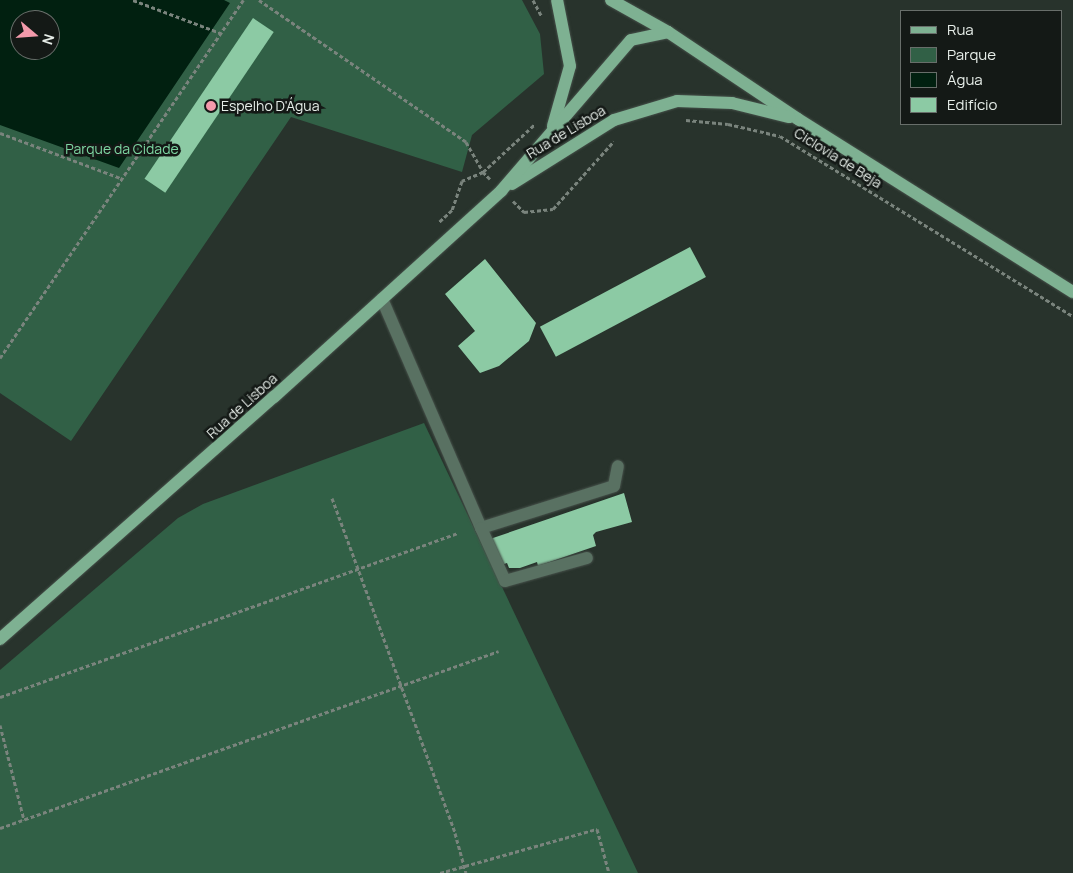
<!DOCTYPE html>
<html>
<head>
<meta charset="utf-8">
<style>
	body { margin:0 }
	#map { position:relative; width:1073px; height:873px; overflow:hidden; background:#28332c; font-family:Manrope,sans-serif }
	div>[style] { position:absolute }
	.green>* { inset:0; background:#316046 }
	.water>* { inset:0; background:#012010 }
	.building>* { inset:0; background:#8ccaa4; transform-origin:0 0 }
	.path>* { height:3px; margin-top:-1.5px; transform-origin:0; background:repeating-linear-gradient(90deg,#7a847d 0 4px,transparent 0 6.5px) }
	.roads { filter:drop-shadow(0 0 1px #46514a) drop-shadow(0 0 1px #46514a) }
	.minor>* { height:12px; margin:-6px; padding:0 6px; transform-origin:6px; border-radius:6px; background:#597162 }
	.major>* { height:12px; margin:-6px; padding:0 6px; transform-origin:6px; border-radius:6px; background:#7eb192 }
	.dots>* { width:14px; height:14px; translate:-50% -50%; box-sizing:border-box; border:2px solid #141916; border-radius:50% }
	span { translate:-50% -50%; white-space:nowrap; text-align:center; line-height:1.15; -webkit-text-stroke:5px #141916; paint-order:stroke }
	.poi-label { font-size:14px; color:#e6ede8 }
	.left { translate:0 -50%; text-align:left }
	.street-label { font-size:14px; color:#e6ede8 }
	.park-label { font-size:14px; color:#7ed7a3 }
	.legend { position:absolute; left:900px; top:10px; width:162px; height:115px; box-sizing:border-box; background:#141916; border:1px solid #686e6a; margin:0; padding:6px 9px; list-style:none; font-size:15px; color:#e6ede8 }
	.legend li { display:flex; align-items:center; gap:10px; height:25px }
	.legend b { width:25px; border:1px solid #686e6a }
	.north { position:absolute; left:10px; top:10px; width:50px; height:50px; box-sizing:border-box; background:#141916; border:1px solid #686e6a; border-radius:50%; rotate:108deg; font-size:14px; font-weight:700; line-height:20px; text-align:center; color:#e6ede8 }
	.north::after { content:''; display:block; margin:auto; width:18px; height:22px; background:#f39aab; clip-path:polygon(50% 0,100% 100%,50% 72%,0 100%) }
</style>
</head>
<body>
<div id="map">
	<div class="green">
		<div style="clip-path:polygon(evenodd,0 0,522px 0,540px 34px,544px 74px,472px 135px,462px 172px,291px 117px,71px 441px,0 393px,0 0,20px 20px,50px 20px,50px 50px,20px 50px,20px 20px)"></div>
		<div style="clip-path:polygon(424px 423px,638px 873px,0 873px,0 670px,178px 518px,203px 504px)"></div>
	</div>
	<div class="water">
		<div style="clip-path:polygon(evenodd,0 0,224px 0,230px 3px,119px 168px,0 125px,0 0,20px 20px,50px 20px,50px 50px,20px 50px,20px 20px)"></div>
	</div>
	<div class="building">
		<div style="left:253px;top:18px;width:25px;height:194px;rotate:34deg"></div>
		<div style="left:690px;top:247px;width:34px;height:170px;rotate:62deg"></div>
		<div style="clip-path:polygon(485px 259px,536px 323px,529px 341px,499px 366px,480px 373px,458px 346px,475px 331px,445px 294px)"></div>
		<div style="clip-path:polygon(624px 493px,632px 522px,596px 532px,593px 535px,596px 546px,538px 566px,537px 562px,520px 568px,509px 568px,507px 563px,501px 565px,490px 539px)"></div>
	</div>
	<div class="path">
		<div style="left:133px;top:0;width:96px;rotate:20.7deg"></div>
		<div style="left:259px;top:0;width:251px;rotate:34.4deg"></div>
		<div style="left:466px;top:142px;width:34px;rotate:60deg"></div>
		<div style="left:483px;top:172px;width:23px;rotate:157deg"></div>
		<div style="left:462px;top:181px;width:31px;rotate:109deg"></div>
		<div style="left:452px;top:210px;width:19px;rotate:137deg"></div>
		<div style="left:533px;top:0;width:19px;rotate:62deg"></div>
		<div style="left:686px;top:120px;width:42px;rotate:5.4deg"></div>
		<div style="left:728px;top:124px;width:53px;rotate:13deg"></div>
		<div style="left:780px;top:136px;width:344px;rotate:31.6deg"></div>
		<div style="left:0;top:133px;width:131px;rotate:20.5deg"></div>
		<div style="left:490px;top:179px;width:10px;rotate:-135deg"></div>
		<div style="left:483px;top:172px;width:71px;rotate:-42.7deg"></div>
		<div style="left:513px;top:201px;width:16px;rotate:45deg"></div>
		<div style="left:524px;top:212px;width:29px;rotate:-6deg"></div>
		<div style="left:553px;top:209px;width:91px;rotate:-48.1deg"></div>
		<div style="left:0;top:358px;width:433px;rotate:-55.8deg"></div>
		<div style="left:332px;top:498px;width:357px;rotate:69.8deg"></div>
		<div style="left:455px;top:833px;width:41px;rotate:74.6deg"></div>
		<div style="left:0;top:697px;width:486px;rotate:-19.7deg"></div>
		<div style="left:0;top:725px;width:98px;rotate:75.8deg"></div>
		<div style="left:0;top:828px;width:529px;rotate:-19.53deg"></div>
		<div style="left:440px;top:873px;width:163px;rotate:-15.7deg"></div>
		<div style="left:597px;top:829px;width:46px;rotate:74.7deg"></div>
	</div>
	<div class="roads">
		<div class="minor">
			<div style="left:382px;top:299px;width:249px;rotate:66.6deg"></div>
			<div style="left:481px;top:528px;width:139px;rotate:-17.5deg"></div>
			<div style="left:614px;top:486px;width:20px;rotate:-79deg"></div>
			<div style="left:481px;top:528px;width:58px;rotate:65.6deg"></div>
			<div style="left:505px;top:581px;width:85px;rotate:-15.7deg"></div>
		</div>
		<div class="major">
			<div style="left:611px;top:0;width:65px;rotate:29.3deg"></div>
			<div style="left:668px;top:32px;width:156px;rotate:33.8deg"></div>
			<div style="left:798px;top:119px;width:325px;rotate:32.2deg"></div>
			<div style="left:553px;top:126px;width:62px;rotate:-74.2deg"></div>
			<div style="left:570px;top:66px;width:67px;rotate:-101.1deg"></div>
			<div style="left:512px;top:184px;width:120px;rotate:-32.1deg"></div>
			<div style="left:614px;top:120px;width:66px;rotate:-16.8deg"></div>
			<div style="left:677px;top:101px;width:55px;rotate:2.1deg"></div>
			<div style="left:732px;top:103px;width:59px;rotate:13.8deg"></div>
			<div style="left:0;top:639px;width:366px;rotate:-41.5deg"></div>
			<div style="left:274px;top:397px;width:307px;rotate:-42.2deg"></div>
			<div style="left:501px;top:191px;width:199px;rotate:-49.3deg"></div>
			<div style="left:631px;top:40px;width:38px;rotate:-12deg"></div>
		</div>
	</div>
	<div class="dots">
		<div style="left:211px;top:106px;background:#f39aab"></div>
	</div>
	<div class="poi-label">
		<span class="left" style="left:221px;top:106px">Espelho D'Água</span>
	</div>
	<div class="street-label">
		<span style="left:566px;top:132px;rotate:-31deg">Rua de Lisboa</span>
		<span style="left:838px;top:158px;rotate:32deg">Ciclovia de Beja</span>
		<span style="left:242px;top:406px;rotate:-42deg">Rua de Lisboa</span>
	</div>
	<div class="park-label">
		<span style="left:122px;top:149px">Parque da Cidade</span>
	</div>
	<ul class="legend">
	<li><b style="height:6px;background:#7eb192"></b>Rua</li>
	<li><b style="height:14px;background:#316046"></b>Parque</li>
	<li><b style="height:14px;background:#012010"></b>Água</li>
	<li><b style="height:14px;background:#8ccaa4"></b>Edifício</li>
	</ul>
	<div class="north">N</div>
</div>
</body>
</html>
